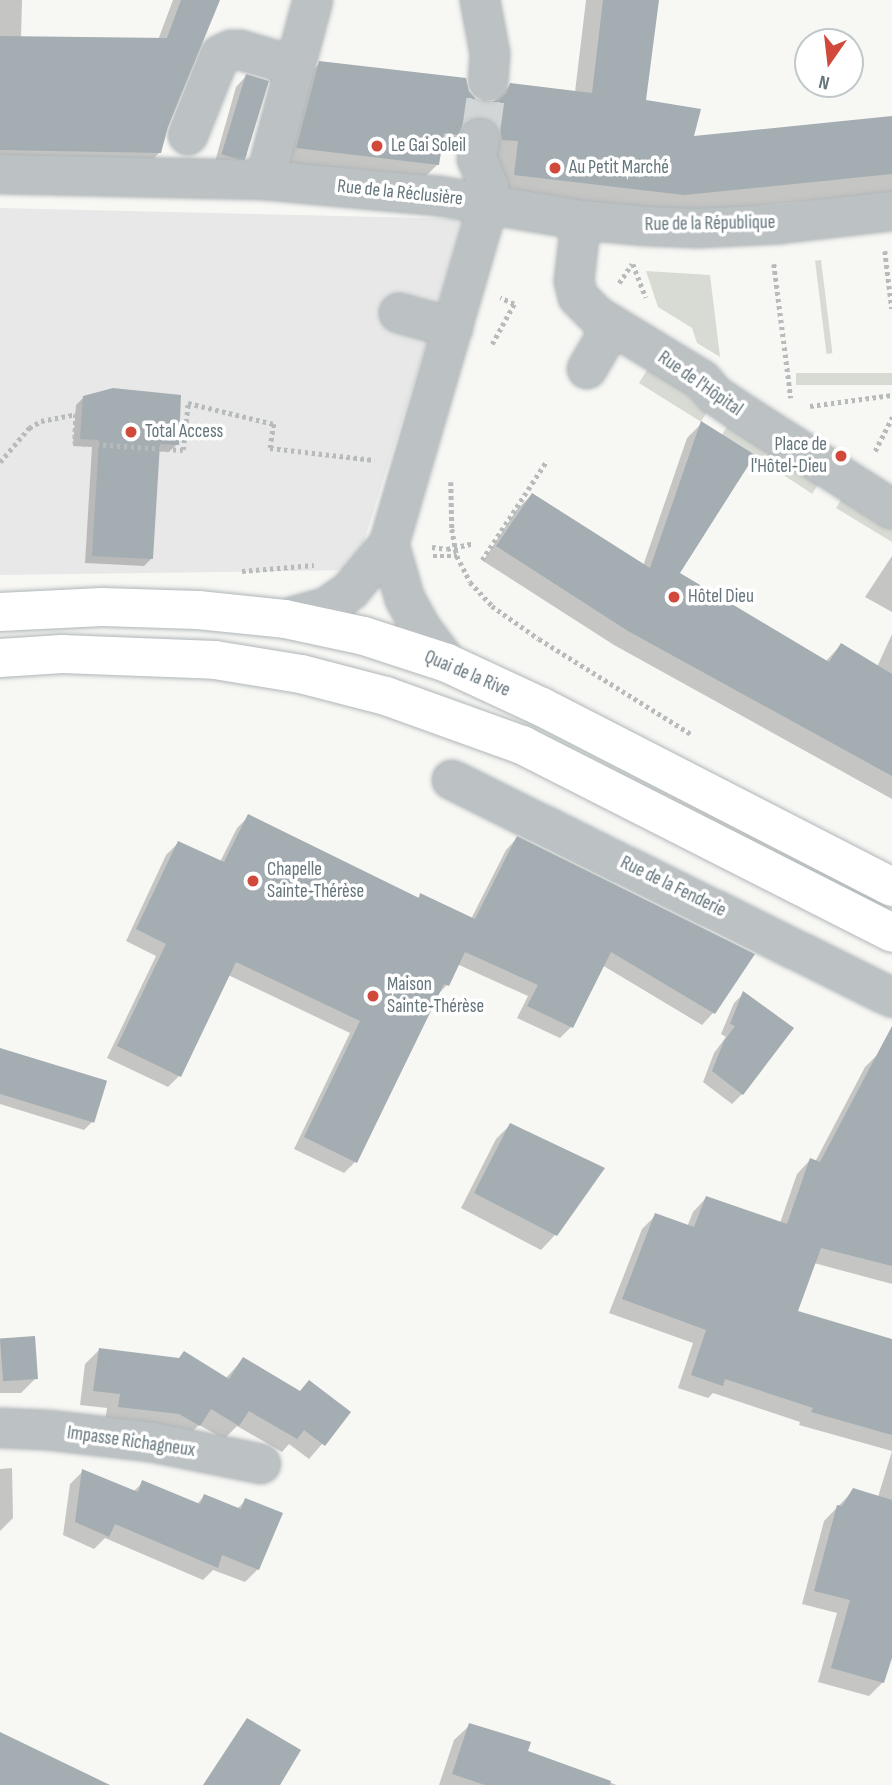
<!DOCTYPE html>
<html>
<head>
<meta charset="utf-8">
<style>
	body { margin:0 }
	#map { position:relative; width:892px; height:1785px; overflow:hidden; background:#f7f7f4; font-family:"Sofia Sans Condensed",sans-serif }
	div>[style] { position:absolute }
	.built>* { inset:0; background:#e8e8e8 }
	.green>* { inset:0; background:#d8dbd4; transform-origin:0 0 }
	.shadow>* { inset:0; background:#0003 }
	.building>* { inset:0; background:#a4adb1; transform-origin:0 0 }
	.minor-tunnel>* { height:38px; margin-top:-19px; transform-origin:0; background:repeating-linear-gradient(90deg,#d2d6d6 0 38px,transparent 0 57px) }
	.path>* { height:4.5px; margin-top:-2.25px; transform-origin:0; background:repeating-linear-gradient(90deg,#b7bbbc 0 3.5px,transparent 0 7px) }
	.roads { filter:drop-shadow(0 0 2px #b0b6b8) drop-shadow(0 0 2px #b0b6b8) }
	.minor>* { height:38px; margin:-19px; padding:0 19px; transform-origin:19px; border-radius:19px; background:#bcc1c4 }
	.major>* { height:38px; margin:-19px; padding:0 19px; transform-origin:19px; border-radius:19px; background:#fff }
	.dots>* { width:19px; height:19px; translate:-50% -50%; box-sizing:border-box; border:4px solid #fff; border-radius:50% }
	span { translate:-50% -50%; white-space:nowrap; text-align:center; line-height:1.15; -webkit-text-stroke:7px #fff; paint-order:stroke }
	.poi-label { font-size:19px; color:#65757c }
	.left { translate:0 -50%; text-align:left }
	.right { translate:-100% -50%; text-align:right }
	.street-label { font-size:19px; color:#65757c }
	.north { position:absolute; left:794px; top:28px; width:70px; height:70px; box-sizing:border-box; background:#fff; border:2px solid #c1c8cb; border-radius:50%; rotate:194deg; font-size:19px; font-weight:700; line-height:28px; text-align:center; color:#65757c }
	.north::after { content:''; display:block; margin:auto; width:24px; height:32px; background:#d1493b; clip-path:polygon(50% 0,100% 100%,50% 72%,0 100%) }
</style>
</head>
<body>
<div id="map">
	<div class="built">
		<div style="clip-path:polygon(0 208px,465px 219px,355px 570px,0 575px)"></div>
	</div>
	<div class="green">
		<div style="left:821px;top:260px;width:94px;height:6px;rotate:83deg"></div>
		<div style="clip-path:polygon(646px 271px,710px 275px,720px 357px,697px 343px,692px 328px,658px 307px)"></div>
		<div style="left:649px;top:367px;width:73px;height:19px;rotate:32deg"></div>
		<div style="left:892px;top:373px;width:12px;height:96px;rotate:90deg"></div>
		<div style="left:732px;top:419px;width:108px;height:19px;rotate:33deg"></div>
		<div style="clip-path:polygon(846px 492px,892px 520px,892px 542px,836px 508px)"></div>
	</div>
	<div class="shadow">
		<div style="clip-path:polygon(0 0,22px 0,21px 38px,158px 40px,173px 0,217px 0,166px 126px,160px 152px,144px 168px,0 165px)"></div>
		<div style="clip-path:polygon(586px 0,657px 0,644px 102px,692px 138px,892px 118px,892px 193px,661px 215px,494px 195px,462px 136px,453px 138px,439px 151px,438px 164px,417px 185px,277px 168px,299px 84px,320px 63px,467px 92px,475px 101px,486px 104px,492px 103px,510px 85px,575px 92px)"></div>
		<div style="clip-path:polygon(246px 76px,247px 155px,237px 165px,214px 165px,236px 87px)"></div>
		<div style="clip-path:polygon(84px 397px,177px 444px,169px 452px,157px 451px,151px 559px,144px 566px,85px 563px,92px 447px,73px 446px,76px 405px)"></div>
		<div style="clip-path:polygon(701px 424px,678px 574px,825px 662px,841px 645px,877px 667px,892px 634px,892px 799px,614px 645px,483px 561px,517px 509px,532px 495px,643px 566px,687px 438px)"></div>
		<div style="clip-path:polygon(892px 556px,892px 612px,865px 597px)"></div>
		<div style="clip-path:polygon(248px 817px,417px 899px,421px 895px,471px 919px,506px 850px,517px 838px,753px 955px,713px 1013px,702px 1025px,602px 965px,572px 1026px,560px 1038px,517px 1018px,528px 996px,457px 964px,447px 985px,437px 995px,356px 1161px,344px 1173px,294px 1149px,350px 1033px,228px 975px,179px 1076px,168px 1087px,107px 1058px,156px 956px,126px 941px,166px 855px,178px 843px,220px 862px,237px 828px)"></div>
		<div style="clip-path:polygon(744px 993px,742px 1094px,732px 1104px,703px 1082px,714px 1053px,726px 1037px,721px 1034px,734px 1003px)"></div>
		<div style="clip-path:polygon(879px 1053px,892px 1060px,892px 1284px,814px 1263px,796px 1313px,892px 1341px,892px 1651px,883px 1682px,869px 1696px,818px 1682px,837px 1613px,802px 1604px,824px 1521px,854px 1490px,878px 1497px,892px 1451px,799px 1425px,800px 1422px,713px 1393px,708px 1398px,678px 1388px,693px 1343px,609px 1313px,642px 1229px,656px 1215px,687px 1227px,693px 1212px,706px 1198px,780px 1223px,797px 1174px,810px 1160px,815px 1162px,865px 1067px)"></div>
		<div style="clip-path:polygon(0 1056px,94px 1120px,84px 1130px,0 1104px)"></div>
		<div style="clip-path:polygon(510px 1125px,603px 1169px,555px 1235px,541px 1250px,461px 1208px,496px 1139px)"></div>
		<div style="clip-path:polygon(0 1338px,36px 1378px,21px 1393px,0 1393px)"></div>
		<div style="clip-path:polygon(99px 1350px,225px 1379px,243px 1359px,299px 1392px,349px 1413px,309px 1459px,289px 1444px,282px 1452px,237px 1426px,224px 1439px,199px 1425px,184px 1439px,105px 1421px,107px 1408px,80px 1405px,85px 1364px)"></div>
		<div style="clip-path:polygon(12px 1468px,13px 1518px,0 1531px,0 1469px)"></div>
		<div style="clip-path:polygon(83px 1471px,133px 1492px,143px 1482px,197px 1504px,204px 1496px,236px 1510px,246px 1500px,258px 1569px,245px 1582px,213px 1570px,203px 1580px,105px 1538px,94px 1549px,63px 1535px,70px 1484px)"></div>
		<div style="clip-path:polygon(470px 1725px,526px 1752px,617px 1785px,439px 1785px,454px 1740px)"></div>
	</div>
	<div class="building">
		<div style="clip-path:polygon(181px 0,220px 0,168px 127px,161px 153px,0 150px,0 36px,167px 38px)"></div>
		<div style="clip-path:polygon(603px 0,659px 0,646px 100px,701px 109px,694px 136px,892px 116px,892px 174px,684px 195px,514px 175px,518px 141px,502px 140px,500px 129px,494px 121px,482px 116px,473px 118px,463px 124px,458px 135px,444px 133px,439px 165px,296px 148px,319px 61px,466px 78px,469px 91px,476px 99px,486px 103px,498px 100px,506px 93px,510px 83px,592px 93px)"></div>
		<div style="left:246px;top:74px;width:24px;height:84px;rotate:17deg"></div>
		<div style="clip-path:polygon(113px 388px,181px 395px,179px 445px,160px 444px,153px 559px,92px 556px,99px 440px,80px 439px,83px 396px)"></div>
		<div style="clip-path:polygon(701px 421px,755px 455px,680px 573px,829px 662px,841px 643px,892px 674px,892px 776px,628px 631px,496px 546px,532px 493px,650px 568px)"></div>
		<div style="clip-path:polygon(248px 814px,419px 898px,420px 893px,475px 919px,517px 836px,755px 954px,715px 1014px,611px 952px,573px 1028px,527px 1006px,538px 985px,465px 952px,449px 986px,444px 984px,357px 1163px,304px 1137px,360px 1021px,236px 962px,181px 1077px,117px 1046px,166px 944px,136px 929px,178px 841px,224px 862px)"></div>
		<div style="clip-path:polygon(743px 991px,794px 1028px,743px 1095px,712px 1071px,724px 1041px,735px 1026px,730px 1024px)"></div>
		<div style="clip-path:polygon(892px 1026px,892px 1266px,821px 1248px,798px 1311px,892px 1339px,892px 1435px,811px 1412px,813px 1408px,725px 1379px,723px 1386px,691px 1375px,706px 1330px,622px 1299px,655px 1213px,694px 1227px,706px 1196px,787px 1224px,810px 1158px,820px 1162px)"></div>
		<div style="left:0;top:1048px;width:112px;height:44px;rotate:17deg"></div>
		<div style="clip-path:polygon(510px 1123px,605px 1168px,557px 1236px,474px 1193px)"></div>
		<div style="left:35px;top:1336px;width:43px;height:35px;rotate:86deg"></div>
		<div style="clip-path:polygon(99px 1348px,179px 1358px,184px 1351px,229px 1379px,243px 1357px,300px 1391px,309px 1380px,351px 1412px,325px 1446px,304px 1430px,297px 1439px,249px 1411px,239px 1426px,211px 1409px,200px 1426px,179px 1414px,118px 1407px,120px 1394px,93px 1391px)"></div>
		<div style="clip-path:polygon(82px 1469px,138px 1492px,142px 1480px,200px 1504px,204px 1494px,241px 1509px,245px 1498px,283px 1513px,259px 1570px,222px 1555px,218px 1568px,115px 1524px,109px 1537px,75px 1522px)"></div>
		<div style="clip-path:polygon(853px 1488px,892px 1500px,892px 1658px,884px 1683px,831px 1668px,850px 1600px,814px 1591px,837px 1505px,842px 1506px)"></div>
		<div style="clip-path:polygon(247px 1718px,301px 1750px,280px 1785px,203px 1785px)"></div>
		<div style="clip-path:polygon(469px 1723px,531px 1742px,528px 1751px,611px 1781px,610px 1785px,485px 1785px,452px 1774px)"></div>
		<div style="clip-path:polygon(0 1732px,110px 1785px,0 1785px)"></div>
	</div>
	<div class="minor-tunnel">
		<div style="left:480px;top:138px;width:58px;rotate:-82deg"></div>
	</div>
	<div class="path">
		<div style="left:885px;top:251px;width:58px;rotate:83.1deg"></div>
		<div style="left:633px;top:264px;width:36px;rotate:69deg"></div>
		<div style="left:774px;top:264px;width:135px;rotate:82.8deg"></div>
		<div style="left:619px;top:283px;width:23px;rotate:-56deg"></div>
		<div style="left:492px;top:344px;width:46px;rotate:-61.2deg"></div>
		<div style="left:514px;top:304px;width:15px;rotate:-157deg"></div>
		<div style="left:810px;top:406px;width:83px;rotate:-7.6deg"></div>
		<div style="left:875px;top:451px;width:38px;rotate:-63deg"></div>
		<div style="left:0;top:462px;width:45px;rotate:-49.5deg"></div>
		<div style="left:29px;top:428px;width:14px;rotate:-30deg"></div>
		<div style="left:41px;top:421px;width:36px;rotate:-11deg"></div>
		<div style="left:76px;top:414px;width:29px;rotate:92deg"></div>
		<div style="left:75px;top:443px;width:108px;rotate:3.7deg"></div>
		<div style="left:183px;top:450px;width:47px;rotate:-83.9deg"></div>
		<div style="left:188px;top:403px;width:89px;rotate:13.7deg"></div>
		<div style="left:274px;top:424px;width:24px;rotate:99deg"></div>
		<div style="left:270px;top:448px;width:105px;rotate:6.6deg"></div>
		<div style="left:451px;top:482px;width:47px;rotate:88.8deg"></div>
		<div style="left:452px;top:529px;width:27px;rotate:80deg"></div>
		<div style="left:457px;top:556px;width:29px;rotate:63deg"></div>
		<div style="left:470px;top:582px;width:33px;rotate:47deg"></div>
		<div style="left:492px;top:606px;width:57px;rotate:35.1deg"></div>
		<div style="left:539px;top:639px;width:179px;rotate:32deg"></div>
		<div style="left:432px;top:547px;width:15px;rotate:8deg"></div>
		<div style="left:447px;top:549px;width:25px;rotate:-12deg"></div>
		<div style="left:433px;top:556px;width:24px"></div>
		<div style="left:482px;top:560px;width:117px;rotate:-56.9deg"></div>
		<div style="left:242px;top:571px;width:72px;rotate:-4.8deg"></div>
	</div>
	<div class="roads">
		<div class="minor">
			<div style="left:480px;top:0;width:55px;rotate:79.5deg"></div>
			<div style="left:490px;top:54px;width:27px;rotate:94deg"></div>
			<div style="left:188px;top:135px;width:86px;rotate:-68.2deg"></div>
			<div style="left:220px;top:55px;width:12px;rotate:-24deg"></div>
			<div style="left:231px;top:50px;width:9px"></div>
			<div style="left:240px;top:50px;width:57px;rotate:16.2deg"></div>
			<div style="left:0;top:174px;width:265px;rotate:1.3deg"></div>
			<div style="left:265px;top:180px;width:175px;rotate:5.3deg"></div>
			<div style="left:439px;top:196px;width:144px;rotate:9.6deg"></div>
			<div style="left:581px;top:220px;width:66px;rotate:5.2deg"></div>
			<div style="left:647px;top:226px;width:51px;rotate:2.2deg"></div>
			<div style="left:698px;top:228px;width:81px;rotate:-2.8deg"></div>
			<div style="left:779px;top:224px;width:114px;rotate:-6.6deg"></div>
			<div style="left:265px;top:180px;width:186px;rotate:-75.1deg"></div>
			<div style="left:581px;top:220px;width:61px;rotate:96.5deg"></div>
			<div style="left:574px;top:281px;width:16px;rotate:76deg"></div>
			<div style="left:578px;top:297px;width:27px;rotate:45deg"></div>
			<div style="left:597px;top:316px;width:123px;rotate:31.4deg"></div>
			<div style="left:702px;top:380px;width:20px;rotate:49deg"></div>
			<div style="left:715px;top:395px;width:27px;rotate:34deg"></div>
			<div style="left:737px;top:410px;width:184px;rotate:32.6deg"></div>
			<div style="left:399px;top:313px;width:56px;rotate:15.5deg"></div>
			<div style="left:587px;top:369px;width:50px;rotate:-59.8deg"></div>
			<div style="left:389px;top:544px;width:57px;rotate:73.8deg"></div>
			<div style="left:405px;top:599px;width:37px;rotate:61deg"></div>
			<div style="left:423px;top:631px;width:40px;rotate:53deg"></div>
			<div style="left:285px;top:619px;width:44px;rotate:-15.9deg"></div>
			<div style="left:327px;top:607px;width:28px;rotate:-35deg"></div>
			<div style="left:350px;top:591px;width:61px;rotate:-50.3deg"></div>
			<div style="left:389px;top:544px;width:332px;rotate:-73.7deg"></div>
			<div style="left:482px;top:225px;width:39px;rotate:-80deg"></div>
			<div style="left:489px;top:187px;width:30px;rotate:-113deg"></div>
			<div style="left:477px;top:159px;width:21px;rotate:-82deg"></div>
			<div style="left:452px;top:780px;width:491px;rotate:26.3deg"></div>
			<div style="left:0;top:1428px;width:47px;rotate:2.4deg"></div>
			<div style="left:47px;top:1430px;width:106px;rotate:6.5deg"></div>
			<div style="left:152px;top:1442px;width:111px;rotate:11.4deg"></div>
		</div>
		<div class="major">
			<div style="left:0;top:612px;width:102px;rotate:-2.8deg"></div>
			<div style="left:102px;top:607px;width:96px;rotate:1.8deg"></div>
			<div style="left:198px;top:610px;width:87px;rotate:5.9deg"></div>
			<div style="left:285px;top:619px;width:81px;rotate:12.1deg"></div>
			<div style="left:364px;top:636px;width:87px;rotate:18deg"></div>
			<div style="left:447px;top:663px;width:105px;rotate:24.9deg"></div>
			<div style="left:542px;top:707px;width:394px;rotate:27.2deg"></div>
			<div style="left:0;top:658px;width:62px;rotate:-3.7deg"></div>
			<div style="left:62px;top:654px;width:153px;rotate:2.2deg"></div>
			<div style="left:215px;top:660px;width:87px;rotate:9.2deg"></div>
			<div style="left:301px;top:674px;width:88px;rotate:14.5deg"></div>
			<div style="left:386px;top:696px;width:145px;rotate:19.8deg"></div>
			<div style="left:522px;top:745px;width:415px;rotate:26.9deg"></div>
		</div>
	</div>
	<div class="dots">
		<div style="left:377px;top:146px;background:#d1493b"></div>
		<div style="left:555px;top:168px;background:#d1493b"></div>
		<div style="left:131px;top:432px;background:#d1493b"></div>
		<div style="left:841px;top:456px;background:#d1493b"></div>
		<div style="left:674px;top:597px;background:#d1493b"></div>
		<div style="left:253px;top:881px;background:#d1493b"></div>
		<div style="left:373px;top:996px;background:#d1493b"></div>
	</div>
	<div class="poi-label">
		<span class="left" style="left:391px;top:146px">Le Gai Soleil</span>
		<span class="left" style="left:569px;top:168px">Au Petit Marché</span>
		<span class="left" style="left:145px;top:432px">Total Access</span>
		<span class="right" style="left:827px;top:456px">Place de<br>l'Hôtel-Dieu</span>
		<span class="left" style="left:688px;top:597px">Hôtel Dieu</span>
		<span class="left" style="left:267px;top:881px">Chapelle<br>Sainte-Thérèse</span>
		<span class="left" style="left:387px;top:996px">Maison<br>Sainte-Thérèse</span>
	</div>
	<div class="street-label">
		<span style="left:400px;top:193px;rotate:6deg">Rue de la Réclusière</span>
		<span style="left:710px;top:224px;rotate:-1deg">Rue de la République</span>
		<span style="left:700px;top:384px;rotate:35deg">Rue de l'Hôpital</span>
		<span style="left:467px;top:674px;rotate:23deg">Quai de la Rive</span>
		<span style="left:673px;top:887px;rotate:26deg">Rue de la Fenderie</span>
		<span style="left:131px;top:1442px;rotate:8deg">Impasse Richagneux</span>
	</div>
	<div class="north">N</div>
</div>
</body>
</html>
